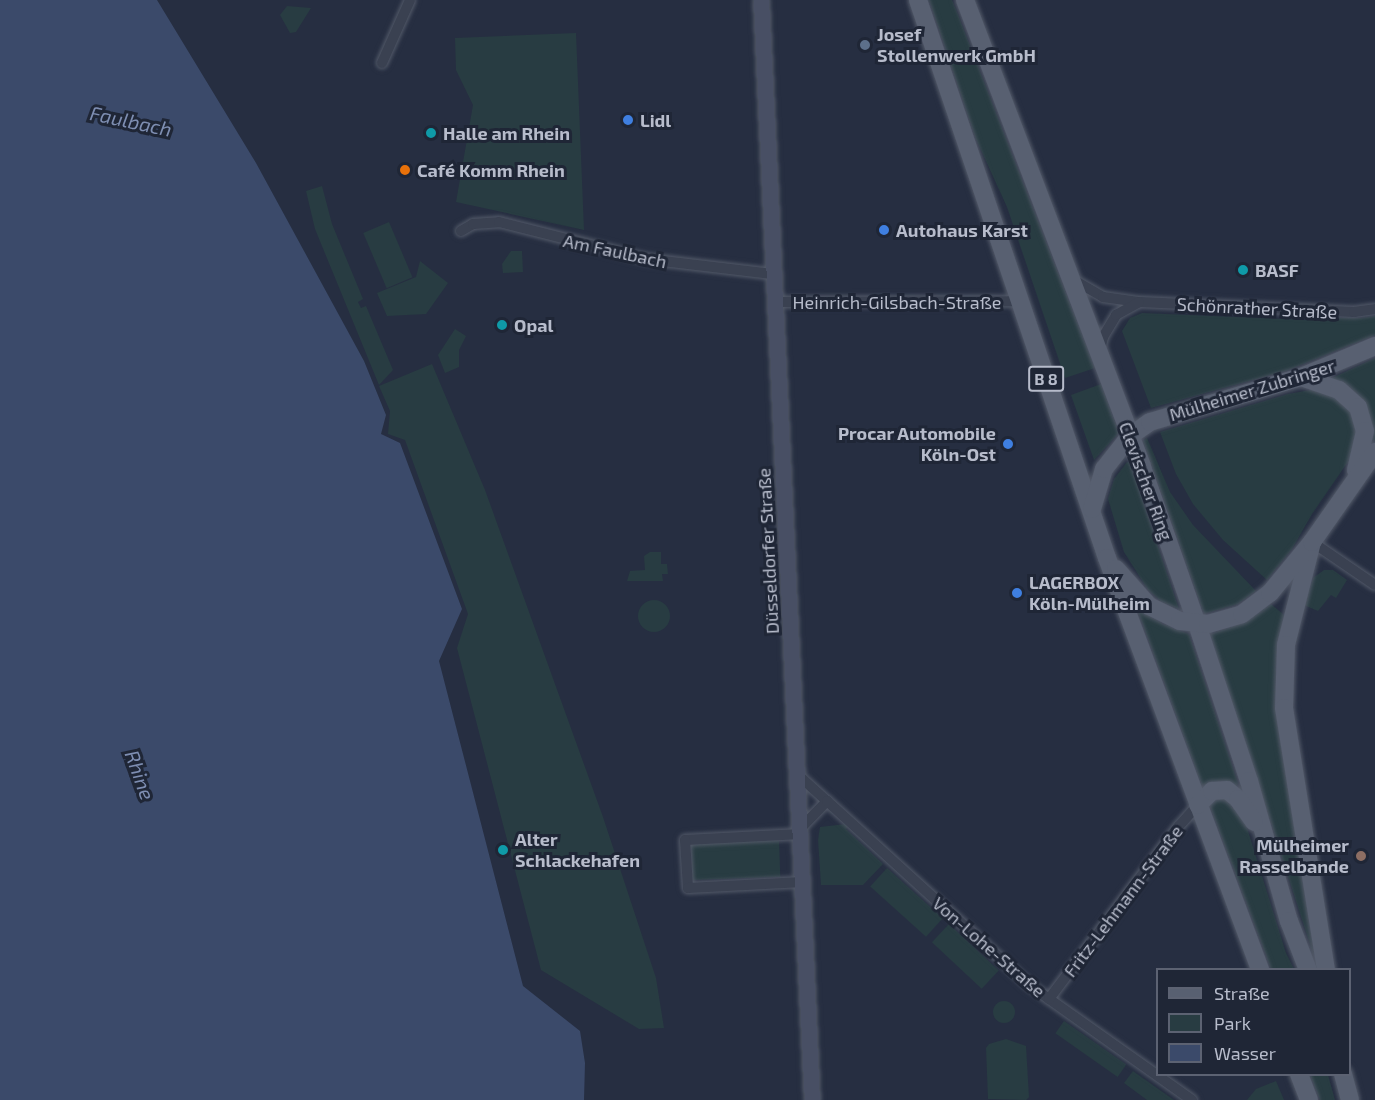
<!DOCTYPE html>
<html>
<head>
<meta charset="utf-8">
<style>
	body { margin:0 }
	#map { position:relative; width:1375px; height:1100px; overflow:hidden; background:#262e41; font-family:"Exo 2",sans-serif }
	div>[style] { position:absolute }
	.green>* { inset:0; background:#283c42; transform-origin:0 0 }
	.round { border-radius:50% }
	.water>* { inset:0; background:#3b4a6a }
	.roads { filter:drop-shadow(0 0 2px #525968) drop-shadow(0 0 2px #525968) }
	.street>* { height:10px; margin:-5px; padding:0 5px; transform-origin:5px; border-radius:5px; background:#3a4151 }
	.secondary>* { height:15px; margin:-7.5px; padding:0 7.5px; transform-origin:7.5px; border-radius:7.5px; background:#484f64 }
	.primary>* { height:18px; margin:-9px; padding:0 9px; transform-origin:9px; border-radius:9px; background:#586071 }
	.dots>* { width:16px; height:16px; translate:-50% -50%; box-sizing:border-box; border:3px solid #1f2636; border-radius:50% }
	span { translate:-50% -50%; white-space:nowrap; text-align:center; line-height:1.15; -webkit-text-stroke:6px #1f2636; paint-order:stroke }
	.shield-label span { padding:2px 4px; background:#1f2636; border:2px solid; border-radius:4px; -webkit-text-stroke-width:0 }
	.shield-label { font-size:16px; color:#b7bccb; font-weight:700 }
	.poi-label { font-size:18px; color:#b7bccb; font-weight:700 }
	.left { translate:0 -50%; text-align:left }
	.right { translate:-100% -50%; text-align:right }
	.street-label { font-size:18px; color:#b7bccb }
	.water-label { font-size:20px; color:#7e8eb2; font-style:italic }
	.legend { position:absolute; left:1156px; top:968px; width:195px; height:108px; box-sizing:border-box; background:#1f2636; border:2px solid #5c6272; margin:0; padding:8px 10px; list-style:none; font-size:18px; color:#b7bccb }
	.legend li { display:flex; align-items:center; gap:12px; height:30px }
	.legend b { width:30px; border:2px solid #5c6272 }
</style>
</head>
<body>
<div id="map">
	<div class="green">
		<div style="clip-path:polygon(929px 0,952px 0,957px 12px,1095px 368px,1065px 378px,1007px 207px,975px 137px)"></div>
		<div style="clip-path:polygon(287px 6px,311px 8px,296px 32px,290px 33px,280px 15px)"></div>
		<div style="clip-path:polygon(576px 33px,584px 230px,456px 202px,473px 105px,456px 70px,455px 38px)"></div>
		<div style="clip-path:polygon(322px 186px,332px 224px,363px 299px,358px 302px,361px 308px,366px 306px,393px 370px,379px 385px,315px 229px,306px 191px)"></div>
		<div style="left:389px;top:222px;width:60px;height:28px;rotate:67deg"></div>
		<div style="clip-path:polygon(511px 251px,522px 251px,523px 272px,503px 273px,502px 264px)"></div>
		<div style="clip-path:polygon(420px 261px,448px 283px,426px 314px,387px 316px,377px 293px,416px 277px)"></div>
		<div style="clip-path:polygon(1142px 313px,1307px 320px,1307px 317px,1361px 318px,1375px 316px,1375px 335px,1286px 371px,1151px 408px,1122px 331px,1130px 318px)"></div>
		<div style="clip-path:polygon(455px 329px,466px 336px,459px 350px,459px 367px,445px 373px,438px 355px)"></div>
		<div style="clip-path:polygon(1375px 358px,1375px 440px,1374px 442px,1332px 378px)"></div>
		<div style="clip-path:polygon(432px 364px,485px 490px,603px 817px,656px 978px,664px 1028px,639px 1029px,541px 970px,457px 648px,468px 614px,405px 440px,388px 434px,390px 411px,379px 386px)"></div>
		<div style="clip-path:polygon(1101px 384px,1119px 433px,1094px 460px,1071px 395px)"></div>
		<div style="clip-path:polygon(1310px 390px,1324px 390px,1339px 396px,1358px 423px,1352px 456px,1312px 514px,1292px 549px,1267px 580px,1223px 540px,1193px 504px,1176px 474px,1160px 432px,1288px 394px)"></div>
		<div style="clip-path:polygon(1147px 438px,1170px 492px,1193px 525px,1256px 591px,1238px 604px,1204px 614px,1143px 441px)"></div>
		<div style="clip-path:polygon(1127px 462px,1130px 463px,1179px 609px,1162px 602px,1148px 590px,1124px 552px,1108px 499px,1114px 479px)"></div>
		<div style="clip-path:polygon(650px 552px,661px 552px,661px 564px,667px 564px,668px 574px,662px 574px,663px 581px,627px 581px,630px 571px,645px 570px,644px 556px)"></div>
		<div style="clip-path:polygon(1324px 570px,1333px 570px,1347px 580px,1336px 598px,1331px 595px,1318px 611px,1304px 605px,1313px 578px)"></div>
		<div class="round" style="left:638px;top:600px;width:32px;height:32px"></div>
		<div style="clip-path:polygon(1271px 604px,1284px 615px,1276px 667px,1276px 708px,1315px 960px,1210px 634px,1246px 622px)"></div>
		<div style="clip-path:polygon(1137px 609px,1163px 624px,1189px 634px,1238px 783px,1236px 786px,1221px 781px,1203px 789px)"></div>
		<div style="clip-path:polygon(1223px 797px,1244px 818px,1286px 953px,1294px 969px,1271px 969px,1209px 804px,1210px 801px)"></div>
		<div style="clip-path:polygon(846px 824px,848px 827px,846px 829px,883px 864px,863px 885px,821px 885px,818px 840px,820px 827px)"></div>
		<div style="left:779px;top:839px;width:38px;height:88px;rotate:88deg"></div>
		<div style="left:887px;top:868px;width:75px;height:25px;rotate:42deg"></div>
		<div style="left:949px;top:924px;width:68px;height:25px;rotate:43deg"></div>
		<div class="round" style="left:993px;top:1001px;width:22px;height:22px"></div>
		<div style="left:1064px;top:1021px;width:76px;height:15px;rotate:35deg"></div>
		<div style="clip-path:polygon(1006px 1039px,1026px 1046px,1029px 1097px,1026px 1100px,988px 1099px,986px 1048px,989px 1044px)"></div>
		<div style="clip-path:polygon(1133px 1071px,1174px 1100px,1147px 1100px,1124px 1083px)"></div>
		<div style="clip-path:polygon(1310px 1075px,1328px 1075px,1335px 1100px,1320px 1100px)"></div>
		<div style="clip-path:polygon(1276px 1081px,1284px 1100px,1247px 1100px,1256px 1089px)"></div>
	</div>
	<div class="water">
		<div style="clip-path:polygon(0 0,157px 0,256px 163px,364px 361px,386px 415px,381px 434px,400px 443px,462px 609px,439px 661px,523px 986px,580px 1031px,585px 1063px,584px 1100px,0 1100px)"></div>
	</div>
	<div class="roads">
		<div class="street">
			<div style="left:382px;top:63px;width:69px;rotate:-66deg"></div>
			<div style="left:461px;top:231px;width:14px;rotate:-30deg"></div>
			<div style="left:473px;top:224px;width:26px;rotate:-4deg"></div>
			<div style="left:499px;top:222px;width:152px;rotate:14.1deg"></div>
			<div style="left:646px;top:259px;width:127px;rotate:6.8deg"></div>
			<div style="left:1072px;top:279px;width:36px;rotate:30deg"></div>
			<div style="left:1103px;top:297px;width:37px;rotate:8deg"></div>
			<div style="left:1140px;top:302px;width:214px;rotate:2.7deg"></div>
			<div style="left:1354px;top:312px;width:21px;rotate:-8deg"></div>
			<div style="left:775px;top:302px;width:244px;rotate:-0.2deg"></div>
			<div style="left:1100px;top:350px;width:13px;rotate:-77deg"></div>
			<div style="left:1103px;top:337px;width:26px;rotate:-59deg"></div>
			<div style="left:1116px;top:315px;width:26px;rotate:-29deg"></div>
			<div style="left:1312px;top:542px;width:76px;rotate:34.3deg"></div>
			<div style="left:798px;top:775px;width:39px;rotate:42deg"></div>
			<div style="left:800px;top:829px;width:39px;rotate:-46deg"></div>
			<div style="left:827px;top:801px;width:272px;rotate:42.3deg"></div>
			<div style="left:1028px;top:984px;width:201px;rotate:35.3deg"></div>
			<div style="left:801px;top:834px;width:116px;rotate:177deg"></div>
			<div style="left:685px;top:840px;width:48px;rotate:86.4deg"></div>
			<div style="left:688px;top:888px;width:115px;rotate:-3deg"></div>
			<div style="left:1049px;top:999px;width:216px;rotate:-53.1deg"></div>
			<div style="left:1179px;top:826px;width:28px;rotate:-48deg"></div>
		</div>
		<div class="secondary">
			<div style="left:761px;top:0;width:1101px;rotate:87.35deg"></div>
		</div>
		<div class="primary">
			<div style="left:918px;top:0;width:589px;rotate:71.29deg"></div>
			<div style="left:1107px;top:558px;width:439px;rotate:69.6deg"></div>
			<div style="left:965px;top:0;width:499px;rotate:69.2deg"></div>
			<div style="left:1142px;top:467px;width:166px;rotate:70.7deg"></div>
			<div style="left:1197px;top:624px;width:165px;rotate:71.7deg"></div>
			<div style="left:1249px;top:781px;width:146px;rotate:74.1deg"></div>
			<div style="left:1289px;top:921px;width:53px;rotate:68.8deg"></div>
			<div style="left:1301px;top:377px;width:40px;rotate:18.9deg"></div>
			<div style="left:1339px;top:390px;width:25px;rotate:42deg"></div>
			<div style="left:1358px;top:407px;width:25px;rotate:74deg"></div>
			<div style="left:1365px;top:431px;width:40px;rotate:103deg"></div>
			<div style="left:1092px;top:509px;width:42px;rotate:-73.3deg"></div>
			<div style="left:1104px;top:469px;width:42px;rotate:-51.8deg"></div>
			<div style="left:1130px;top:436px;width:24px;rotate:-35deg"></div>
			<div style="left:1150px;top:422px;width:158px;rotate:-16.6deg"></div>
			<div style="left:1301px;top:377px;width:80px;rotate:-22.7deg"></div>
			<div style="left:1312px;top:542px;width:106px;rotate:104.2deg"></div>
			<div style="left:1286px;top:645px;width:63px;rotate:91.8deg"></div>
			<div style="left:1284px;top:708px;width:265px;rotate:80.9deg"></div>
			<div style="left:1116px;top:569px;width:50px;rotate:48.3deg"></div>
			<div style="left:1149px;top:606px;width:34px;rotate:26deg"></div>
			<div style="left:1180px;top:621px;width:28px;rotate:6deg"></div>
			<div style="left:1208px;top:624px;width:35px;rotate:-16deg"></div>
			<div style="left:1242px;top:614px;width:35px;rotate:-37deg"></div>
			<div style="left:1270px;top:593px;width:66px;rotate:-50.5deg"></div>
			<div style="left:1312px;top:542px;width:110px;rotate:-55deg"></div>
			<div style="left:1198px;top:805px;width:20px;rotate:-45deg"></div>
			<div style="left:1212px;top:791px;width:15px;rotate:-4deg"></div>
			<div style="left:1227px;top:790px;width:14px;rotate:39deg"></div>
			<div style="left:1238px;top:799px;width:28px;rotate:55deg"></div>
			<div style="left:1299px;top:1074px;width:28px;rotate:69deg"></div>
			<div style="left:1343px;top:1074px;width:27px;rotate:75deg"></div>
		</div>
	</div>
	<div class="dots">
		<div style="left:865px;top:45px;background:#5c6f8a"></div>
		<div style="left:628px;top:120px;background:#3f7fe0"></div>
		<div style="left:431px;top:133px;background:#0f9aa8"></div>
		<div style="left:405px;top:170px;background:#e8710a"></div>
		<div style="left:884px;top:230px;background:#3f7fe0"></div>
		<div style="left:1243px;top:270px;background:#0f9aa8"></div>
		<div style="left:502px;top:325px;background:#0f9aa8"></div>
		<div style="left:1008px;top:444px;background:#3f7fe0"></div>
		<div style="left:1017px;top:593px;background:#3f7fe0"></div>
		<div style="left:503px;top:850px;background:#0f9aa8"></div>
		<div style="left:1361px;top:856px;background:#8d6e63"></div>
	</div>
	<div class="shield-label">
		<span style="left:1046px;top:379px">B 8</span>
	</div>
	<div class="poi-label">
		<span class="left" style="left:877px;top:45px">Josef<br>Stollenwerk GmbH</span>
		<span class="left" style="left:640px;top:120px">Lidl</span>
		<span class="left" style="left:443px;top:133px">Halle am Rhein</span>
		<span class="left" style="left:417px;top:170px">Café Komm Rhein</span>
		<span class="left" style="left:896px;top:230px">Autohaus Karst</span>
		<span class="left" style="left:1255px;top:270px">BASF</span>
		<span class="left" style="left:514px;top:325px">Opal</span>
		<span class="right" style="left:996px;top:444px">Procar Automobile<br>Köln-Ost</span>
		<span class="left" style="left:1029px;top:593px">LAGERBOX<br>Köln-Mülheim</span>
		<span class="left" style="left:515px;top:850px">Alter<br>Schlackehafen</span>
		<span class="right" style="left:1349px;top:856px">Mülheimer<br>Rasselbande</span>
	</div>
	<div class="street-label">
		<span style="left:615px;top:251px;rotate:12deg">Am Faulbach</span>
		<span style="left:897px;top:302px">Heinrich-Gilsbach-Straße</span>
		<span style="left:1257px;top:308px;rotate:3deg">Schönrather Straße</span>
		<span style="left:1252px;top:390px;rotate:-17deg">Mülheimer Zubringer</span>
		<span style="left:1146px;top:481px;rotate:70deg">Clevischer Ring</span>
		<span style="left:768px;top:551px;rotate:-93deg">Düsseldorfer Straße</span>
		<span style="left:1123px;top:901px;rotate:-53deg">Fritz-Lehmann-Straße</span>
		<span style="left:989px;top:947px;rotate:41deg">Von-Lohe-Straße</span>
	</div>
	<div class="water-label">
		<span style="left:131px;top:121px;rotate:12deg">Faulbach</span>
		<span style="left:140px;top:775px;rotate:70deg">Rhine</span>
	</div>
	<ul class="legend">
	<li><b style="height:8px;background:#586071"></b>Straße</li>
	<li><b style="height:16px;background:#283c42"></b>Park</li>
	<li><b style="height:16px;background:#3b4a6a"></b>Wasser</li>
	</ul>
</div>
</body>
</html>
